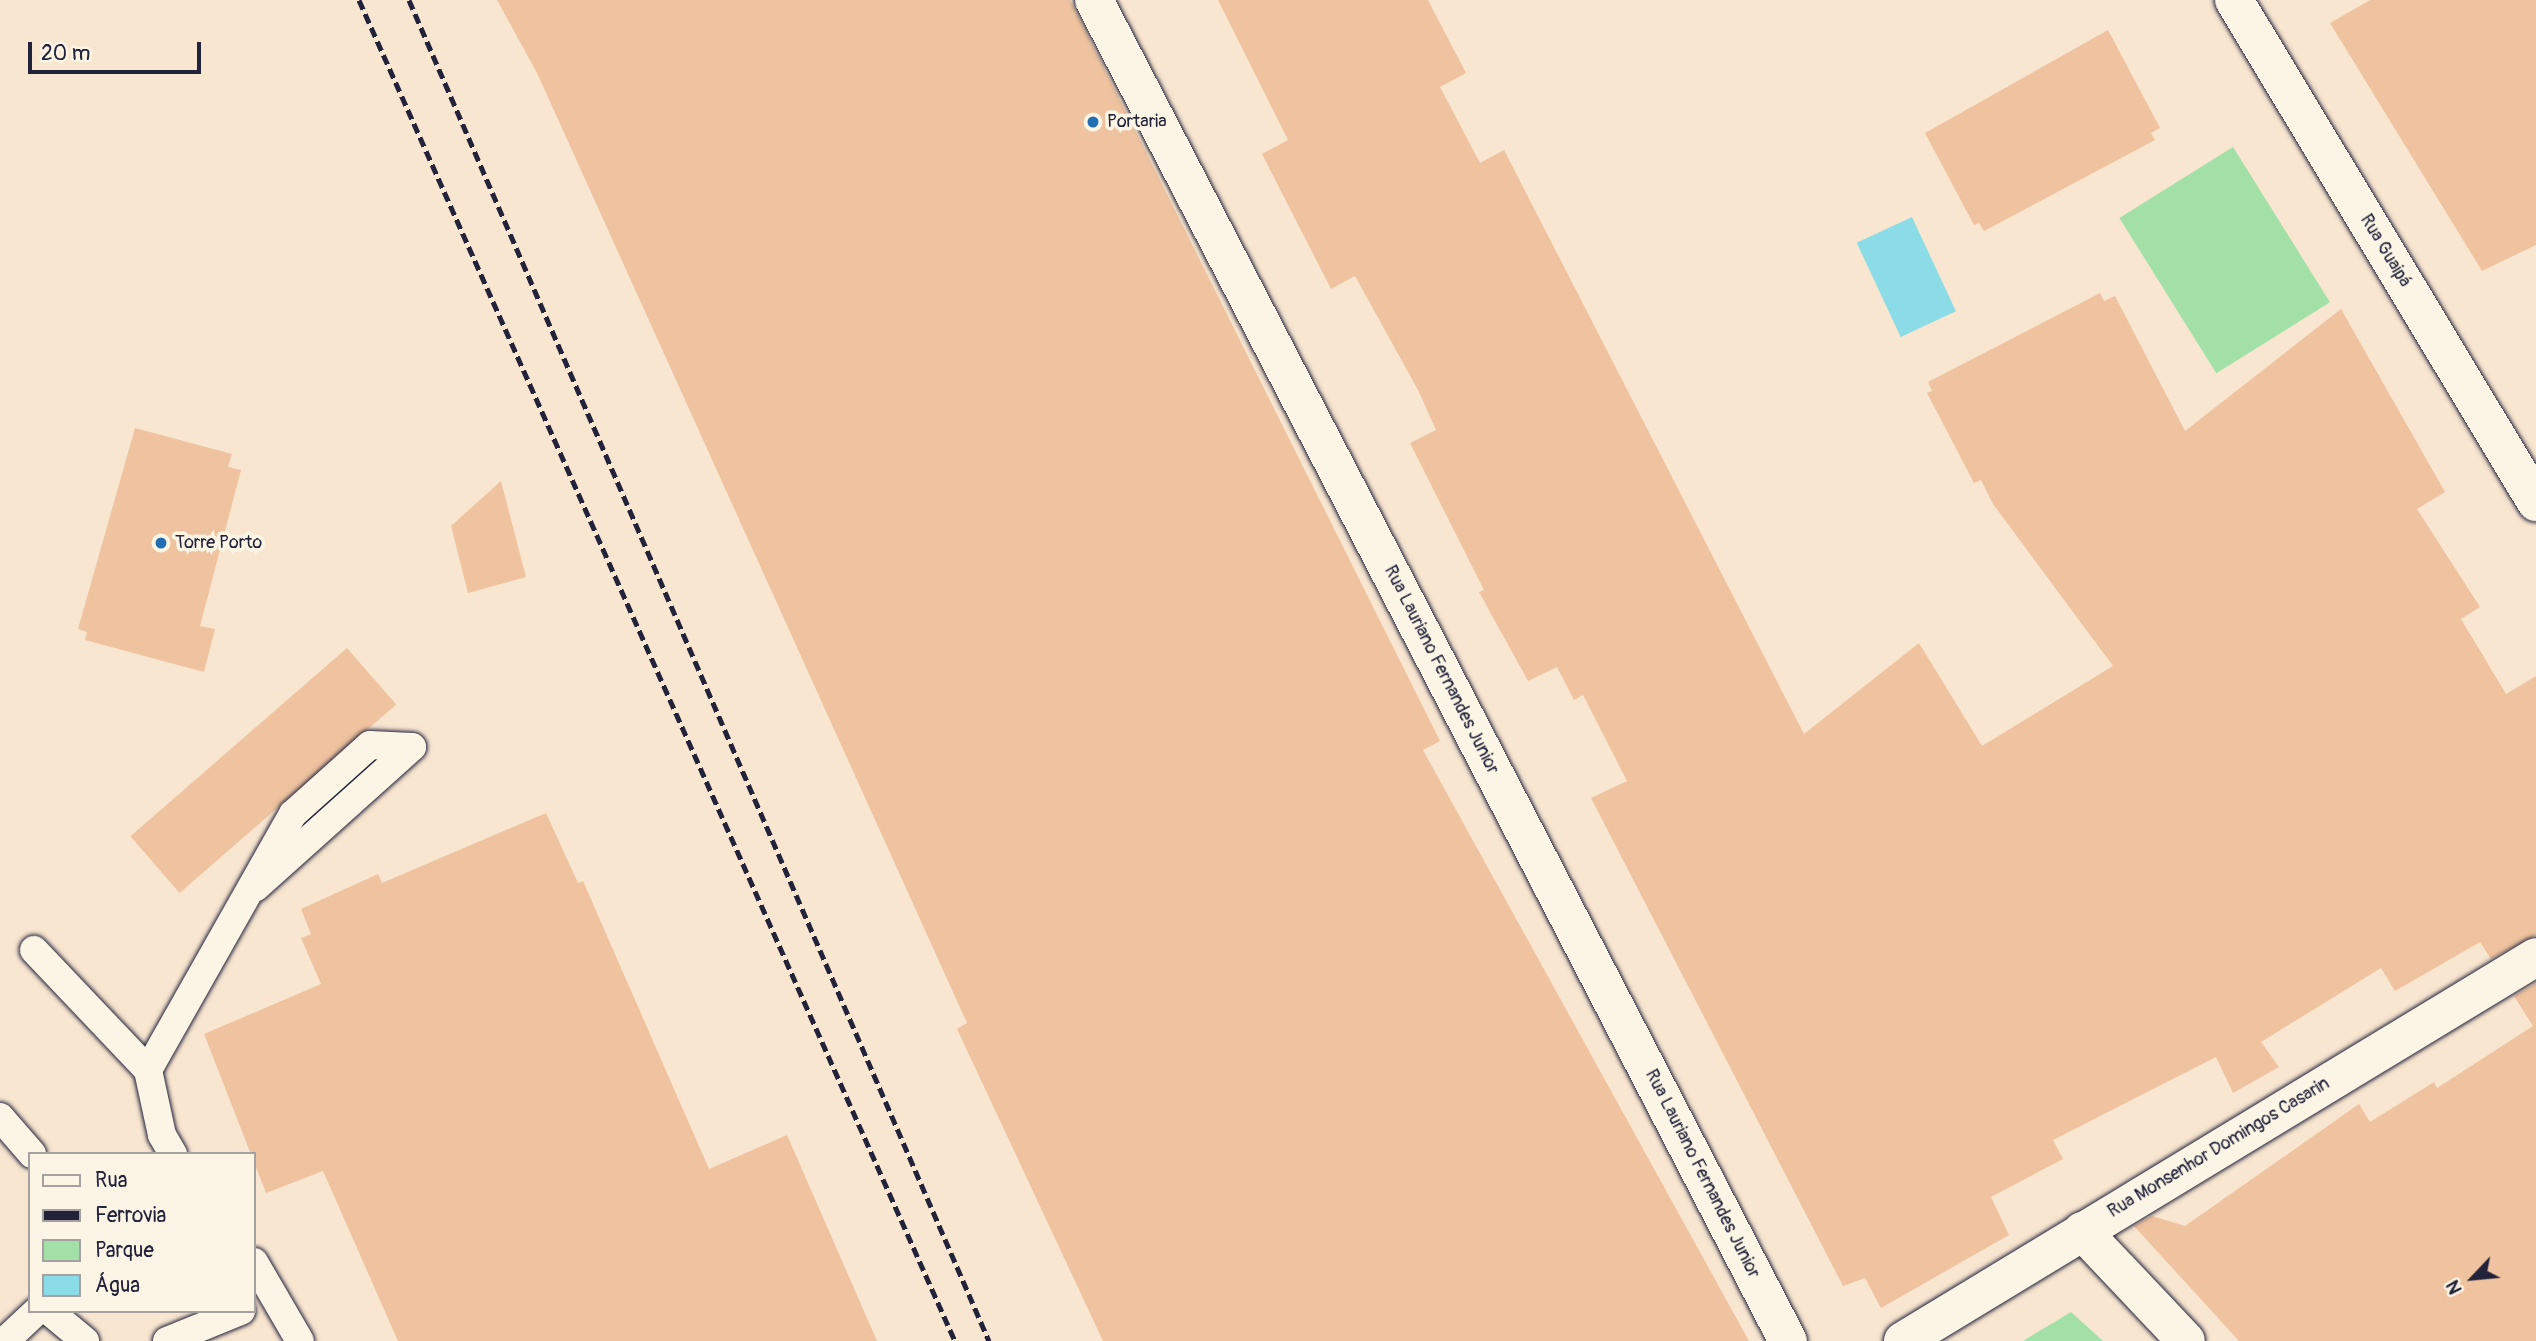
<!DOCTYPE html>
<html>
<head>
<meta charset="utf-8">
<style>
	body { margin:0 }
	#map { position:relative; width:2536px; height:1341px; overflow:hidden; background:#f8e6d0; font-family:Pangolin,sans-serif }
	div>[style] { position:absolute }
	.green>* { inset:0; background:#a2e0a8; transform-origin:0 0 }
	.water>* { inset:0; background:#8cdce7; transform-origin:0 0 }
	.building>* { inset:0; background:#efc39f; transform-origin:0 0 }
	.roads { filter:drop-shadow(0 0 2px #22223b) drop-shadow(0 0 2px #22223b) }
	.lane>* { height:28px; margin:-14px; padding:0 14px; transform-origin:14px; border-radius:14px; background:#fcf5e5 }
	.street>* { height:38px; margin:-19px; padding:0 19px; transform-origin:19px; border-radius:19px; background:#fcf5e5 }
	.secondary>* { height:38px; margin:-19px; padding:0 19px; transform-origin:19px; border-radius:19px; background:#fcf5e5 }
	.rail>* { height:5px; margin-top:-2.5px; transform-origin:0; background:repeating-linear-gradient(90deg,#22223b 0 10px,transparent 0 15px) }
	.dots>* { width:19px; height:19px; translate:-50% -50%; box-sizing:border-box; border:4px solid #fcf5e5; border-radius:50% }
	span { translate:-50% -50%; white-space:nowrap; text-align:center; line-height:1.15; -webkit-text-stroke:7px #fcf5e5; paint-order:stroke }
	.poi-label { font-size:18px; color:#22223b }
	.left { translate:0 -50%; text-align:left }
	.street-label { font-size:18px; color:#22223b }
	.legend { position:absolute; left:28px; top:1152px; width:228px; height:161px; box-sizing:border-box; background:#fcf5e5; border:2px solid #a5a1a1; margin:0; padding:9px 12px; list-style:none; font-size:21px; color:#22223b }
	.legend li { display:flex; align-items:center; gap:14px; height:35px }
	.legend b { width:35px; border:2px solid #a5a1a1 }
	.north { position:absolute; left:2438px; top:1243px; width:70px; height:70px; -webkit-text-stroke:5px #fcf5e5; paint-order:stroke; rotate:244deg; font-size:19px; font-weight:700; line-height:28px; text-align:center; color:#22223b }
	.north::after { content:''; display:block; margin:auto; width:24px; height:32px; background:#22223b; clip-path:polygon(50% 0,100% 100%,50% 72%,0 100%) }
	.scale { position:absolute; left:28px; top:42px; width:173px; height:32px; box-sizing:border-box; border:4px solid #22223b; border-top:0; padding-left:9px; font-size:21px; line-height:24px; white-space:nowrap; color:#22223b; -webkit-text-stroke:5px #fcf5e5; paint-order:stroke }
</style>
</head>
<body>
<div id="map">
	<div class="green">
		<div style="left:2233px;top:147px;width:183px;height:134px;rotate:58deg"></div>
		<div style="clip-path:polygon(2071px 1312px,2103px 1341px,2023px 1341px)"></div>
	</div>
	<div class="water">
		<div style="left:1912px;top:217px;width:104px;height:61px;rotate:65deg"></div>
	</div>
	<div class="building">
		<div style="clip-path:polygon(497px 0,1070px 0,1440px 741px,1423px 750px,1749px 1341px,1103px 1341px,957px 1029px,967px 1023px,537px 73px)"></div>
		<div style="clip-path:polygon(1218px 0,1428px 0,1466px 73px,1440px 87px,1480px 163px,1504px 150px,1804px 734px,1919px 643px,1982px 746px,2113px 666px,1993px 504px,1981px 480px,1974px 483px,1927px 393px,1932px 391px,1928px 382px,2100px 293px,2104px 301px,2115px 296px,2185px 431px,2341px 309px,2445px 492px,2417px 509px,2480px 607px,2461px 619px,2506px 694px,2536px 676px,2536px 935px,2491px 959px,2480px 942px,2395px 991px,2381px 968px,2261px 1042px,2279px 1067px,2233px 1093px,2216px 1057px,2053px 1140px,2063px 1159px,1991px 1197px,2009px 1235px,1881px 1308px,1865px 1278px,1843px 1286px,1591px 798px,1627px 781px,1583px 695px,1574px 700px,1557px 667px,1528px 681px,1479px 592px,1484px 590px,1410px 443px,1436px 430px,1418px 390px,1355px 276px,1331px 289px,1262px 154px,1288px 140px)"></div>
		<div style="clip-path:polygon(2370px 0,2536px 0,2536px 245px,2482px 271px,2330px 23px)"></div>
		<div style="clip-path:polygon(2108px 30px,2160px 128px,2151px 133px,2155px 140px,1984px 231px,1979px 223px,1974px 225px,1925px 133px)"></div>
		<div style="clip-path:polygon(135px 428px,232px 454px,228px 467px,241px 470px,200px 626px,215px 629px,204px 672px,85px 640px,87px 632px,78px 629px)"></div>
		<div style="clip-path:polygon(501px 481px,526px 577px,468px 593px,451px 526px)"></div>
		<div style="left:347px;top:648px;width:75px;height:287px;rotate:49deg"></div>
		<div style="clip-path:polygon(546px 813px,578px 883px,583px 881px,709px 1169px,787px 1135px,877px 1341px,398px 1341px,323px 1171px,266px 1193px,204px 1034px,321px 984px,301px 938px,311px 934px,301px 909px,378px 874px,382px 883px)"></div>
		<div style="clip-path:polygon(2536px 983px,2536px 1341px,2239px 1341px,2134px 1226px,2152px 1216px,2185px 1226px,2359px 1104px,2370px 1122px,2434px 1082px,2437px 1088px,2533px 1026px,2514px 996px)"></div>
	</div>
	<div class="roads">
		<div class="lane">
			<div style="left:34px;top:950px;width:166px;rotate:46.5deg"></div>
			<div style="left:0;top:1117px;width:49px;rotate:49.1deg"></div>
			<div style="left:173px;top:1154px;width:22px;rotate:-120deg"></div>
			<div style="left:162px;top:1135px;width:66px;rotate:-102.2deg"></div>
			<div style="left:148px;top:1070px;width:294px;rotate:-60.5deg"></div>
			<div style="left:293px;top:814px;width:103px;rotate:-41.9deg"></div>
			<div style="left:370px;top:745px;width:42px;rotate:2.7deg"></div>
			<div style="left:412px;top:747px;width:210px;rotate:138.1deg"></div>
			<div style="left:254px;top:1262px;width:91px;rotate:59.8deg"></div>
			<div style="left:49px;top:1311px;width:47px;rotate:39.8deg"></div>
			<div style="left:5px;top:1341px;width:44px;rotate:-43.2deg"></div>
			<div style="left:167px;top:1341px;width:80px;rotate:-22.1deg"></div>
		</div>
		<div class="street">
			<div style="left:1094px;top:0;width:1510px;rotate:62.64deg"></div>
			<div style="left:2082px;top:1231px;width:151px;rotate:46.6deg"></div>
			<div style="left:1903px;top:1341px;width:740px;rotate:-31.24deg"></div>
		</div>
		<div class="secondary">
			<div style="left:2234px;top:0;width:586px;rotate:58.97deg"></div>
		</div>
	</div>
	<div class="rail">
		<div style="left:359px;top:0;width:1467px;rotate:66.04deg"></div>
		<div style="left:409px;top:0;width:1461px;rotate:66.61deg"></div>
	</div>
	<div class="dots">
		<div style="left:1093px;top:122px;background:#1f6fb2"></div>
		<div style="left:161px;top:543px;background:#1f6fb2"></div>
	</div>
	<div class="poi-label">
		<span class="left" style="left:1107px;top:122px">Portaria</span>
		<span class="left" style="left:175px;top:543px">Torre Porto</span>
	</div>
	<div class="street-label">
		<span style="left:2385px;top:251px;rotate:59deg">Rua Guaipá</span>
		<span style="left:1441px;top:670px;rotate:63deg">Rua Lauriano Fernandes Junior</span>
		<span style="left:2219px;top:1148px;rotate:-31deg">Rua Monsenhor Domingos Casarin</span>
		<span style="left:1702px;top:1174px;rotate:63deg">Rua Lauriano Fernandes Junior</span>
	</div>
	<ul class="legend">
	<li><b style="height:9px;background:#fcf5e5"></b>Rua</li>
	<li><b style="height:9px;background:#22223b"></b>Ferrovia</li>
	<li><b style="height:19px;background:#a2e0a8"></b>Parque</li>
	<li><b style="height:19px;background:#8cdce7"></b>Água</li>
	</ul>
	<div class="north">N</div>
	<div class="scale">20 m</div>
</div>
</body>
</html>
